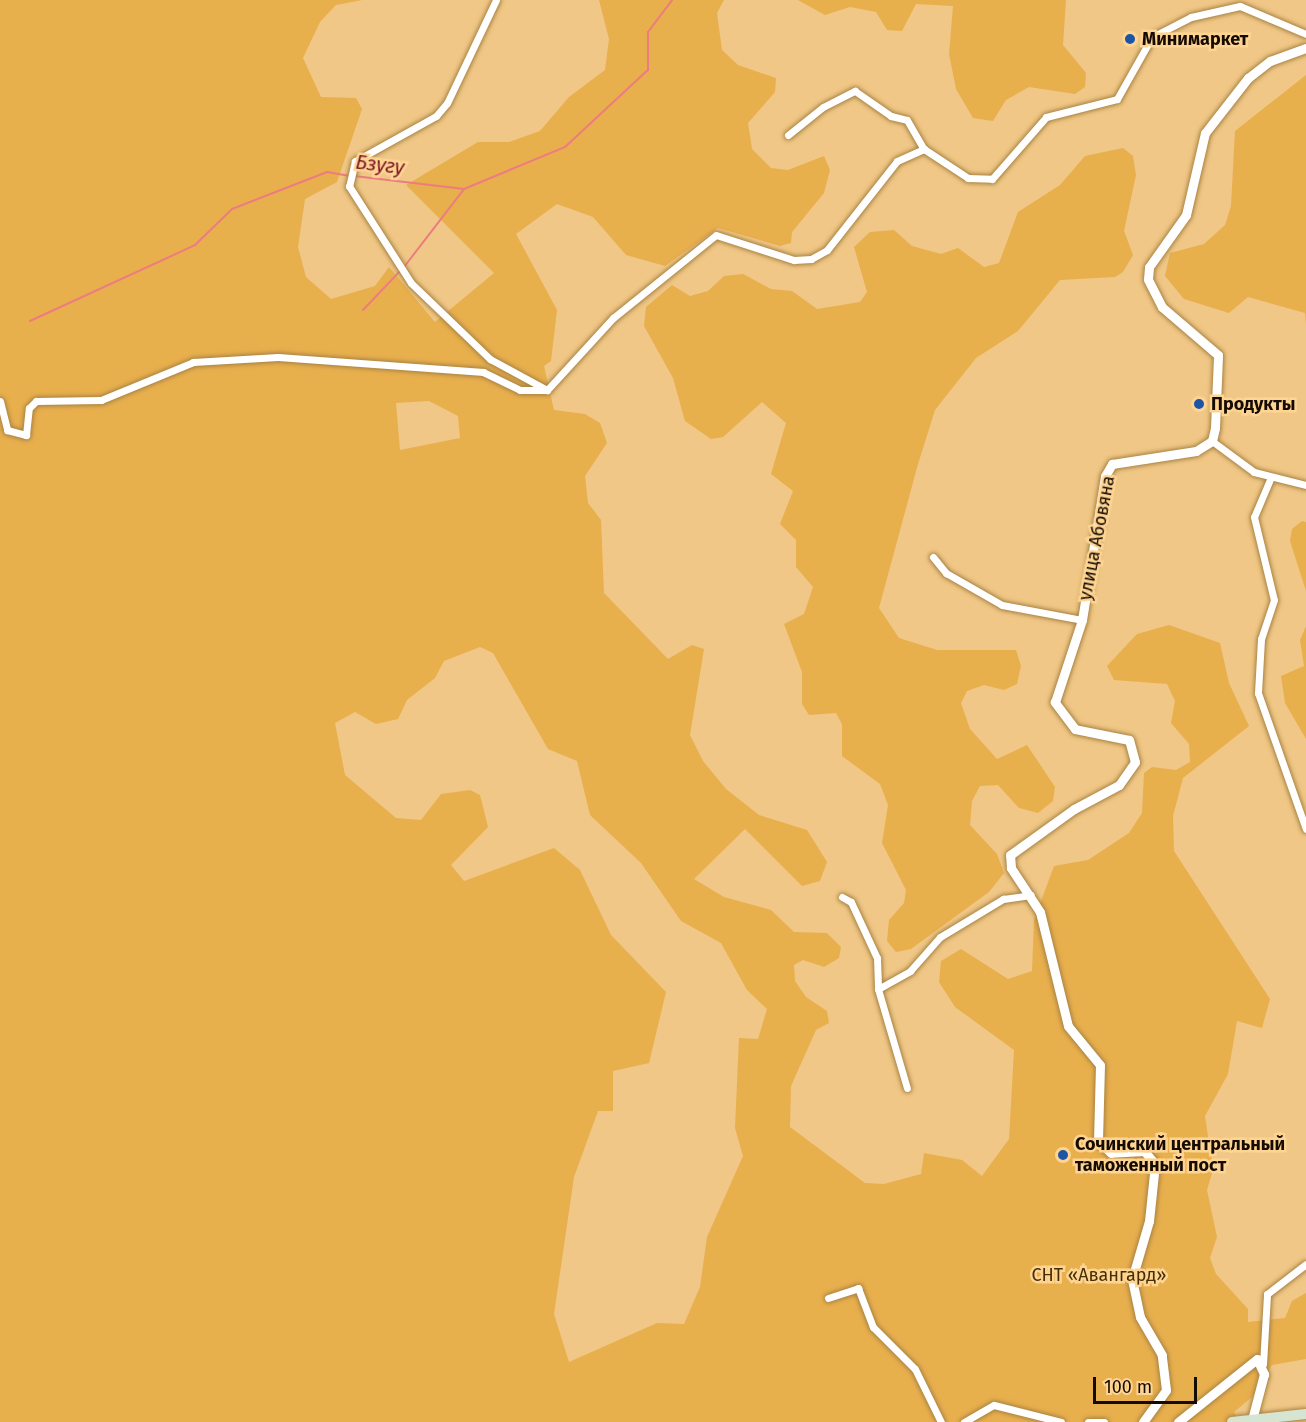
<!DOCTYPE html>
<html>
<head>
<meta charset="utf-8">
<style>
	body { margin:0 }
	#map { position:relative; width:1306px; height:1422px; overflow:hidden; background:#f0c786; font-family:"Fira Sans",sans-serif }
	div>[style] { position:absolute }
	.green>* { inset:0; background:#e8af4d }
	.stream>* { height:2px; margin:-1px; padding:0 1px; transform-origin:1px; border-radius:1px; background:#ed7c81 }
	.roads { filter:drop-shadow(0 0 2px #a98343) drop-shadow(0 0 2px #a98343) }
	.minor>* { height:7px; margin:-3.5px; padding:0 3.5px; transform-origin:3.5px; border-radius:3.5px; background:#fff }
	.tertiary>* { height:9px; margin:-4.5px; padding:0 4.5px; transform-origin:4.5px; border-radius:4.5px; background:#fff }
	.secondary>* { height:10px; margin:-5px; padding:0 5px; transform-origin:5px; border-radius:5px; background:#d6e5d1 }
	.dots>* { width:16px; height:16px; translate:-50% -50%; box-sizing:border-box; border:3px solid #fed493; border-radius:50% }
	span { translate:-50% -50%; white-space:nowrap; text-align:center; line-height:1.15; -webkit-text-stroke:5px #fed493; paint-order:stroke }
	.poi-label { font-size:18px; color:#160b00; font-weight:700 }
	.left { translate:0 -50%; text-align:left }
	.street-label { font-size:18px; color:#160b00 }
	.park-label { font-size:18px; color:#462e00 }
	.water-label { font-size:20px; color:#7c1526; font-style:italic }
	.scale { position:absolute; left:1093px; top:1377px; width:104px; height:27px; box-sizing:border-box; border:3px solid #160b00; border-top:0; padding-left:8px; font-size:18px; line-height:21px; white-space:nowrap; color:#160b00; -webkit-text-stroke:4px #fed493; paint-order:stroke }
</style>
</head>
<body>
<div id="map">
	<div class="green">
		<div style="clip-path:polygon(evenodd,0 0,362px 0,336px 5px,320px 22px,303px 58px,321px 97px,356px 98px,362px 109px,337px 182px,305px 199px,298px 247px,306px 277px,331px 299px,375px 286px,389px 267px,435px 322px,494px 273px,406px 185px,478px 142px,509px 142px,540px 131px,569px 97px,605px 70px,609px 39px,599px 0,724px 0,717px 13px,722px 50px,738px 65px,776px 78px,775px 92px,748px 123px,752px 149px,771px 168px,788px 170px,824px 156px,830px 170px,824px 193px,792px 232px,791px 243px,780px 246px,718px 228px,665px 266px,626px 255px,593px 217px,557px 204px,516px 234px,557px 310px,551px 361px,544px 366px,554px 410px,585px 414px,600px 423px,607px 443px,585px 476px,588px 503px,601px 520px,604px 593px,668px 659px,692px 645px,704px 649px,690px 735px,703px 761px,726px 789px,759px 815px,807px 830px,827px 862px,820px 881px,802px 886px,745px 829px,694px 879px,724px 897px,771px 910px,794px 932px,827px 933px,841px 947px,839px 958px,824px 967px,803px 960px,794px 965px,795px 981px,806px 997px,827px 1011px,829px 1023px,816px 1030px,791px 1086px,790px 1127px,865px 1183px,884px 1184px,921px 1174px,924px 1153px,962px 1160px,982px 1176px,1009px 1139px,1014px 1050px,955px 1007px,939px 982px,941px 961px,961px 949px,1008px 979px,1032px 971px,1034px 920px,1054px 866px,1088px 860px,1129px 833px,1142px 813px,1144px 773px,1152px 767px,1176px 770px,1190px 762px,1189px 744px,1171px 723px,1175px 701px,1167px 684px,1114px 680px,1107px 666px,1137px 634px,1169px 625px,1220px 643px,1229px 683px,1249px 726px,1183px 778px,1173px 816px,1174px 851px,1270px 999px,1262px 1028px,1237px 1021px,1228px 1074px,1205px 1116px,1213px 1170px,1207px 1190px,1217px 1237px,1210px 1258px,1216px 1274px,1248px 1309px,1248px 1322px,1285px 1318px,1292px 1301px,1306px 1293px,1306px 1359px,1272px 1365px,1252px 1397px,1234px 1412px,1239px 1422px,0 1422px,0 0,429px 401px,458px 416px,460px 438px,400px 450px,396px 403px,429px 401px,0 0,480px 647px,493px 653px,548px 749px,577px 761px,590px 815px,641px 863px,681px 921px,721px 943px,747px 990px,767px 1009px,758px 1039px,739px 1038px,735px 1128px,743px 1156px,707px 1237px,700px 1287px,684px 1324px,657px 1323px,569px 1362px,554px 1314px,574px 1177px,598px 1111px,613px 1111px,613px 1071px,649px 1063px,666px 992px,611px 935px,580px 870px,554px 848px,464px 881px,451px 865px,488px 827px,480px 795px,470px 790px,441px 794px,421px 820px,396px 818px,345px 775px,335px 723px,355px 712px,376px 724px,398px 719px,407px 700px,435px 678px,444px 661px,480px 647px)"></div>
		<div style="clip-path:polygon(798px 0,1066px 0,1063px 45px,1086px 73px,1085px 87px,1075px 94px,1029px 87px,1006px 100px,993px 121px,973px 118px,956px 89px,949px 54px,953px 6px,916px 4px,902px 31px,887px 30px,876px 12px,850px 7px,825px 15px)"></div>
		<div style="clip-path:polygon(1306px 75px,1306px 325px,1305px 313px,1248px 297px,1229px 313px,1184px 299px,1165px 276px,1170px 253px,1204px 244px,1225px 225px,1231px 206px,1235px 131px)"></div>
		<div style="clip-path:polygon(1123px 148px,1133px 156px,1136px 175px,1124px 231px,1133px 255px,1123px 272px,1115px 277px,1060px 280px,1018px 331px,976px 358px,935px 410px,918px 464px,879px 608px,899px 638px,937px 650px,1016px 650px,1021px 666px,1017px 684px,1004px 690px,984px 685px,967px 691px,961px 703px,970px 729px,997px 759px,1027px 745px,1055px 787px,1053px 801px,1038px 813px,1019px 808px,998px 785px,980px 786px,972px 801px,970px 825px,997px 854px,1004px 873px,989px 892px,911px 949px,896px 952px,887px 941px,889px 920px,904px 903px,906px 890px,882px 843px,888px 805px,880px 784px,842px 756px,842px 724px,836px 713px,809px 715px,802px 704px,802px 672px,784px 624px,804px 614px,813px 587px,796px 567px,796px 540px,780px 524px,793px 491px,771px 474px,786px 423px,762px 402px,723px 437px,711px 439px,685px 421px,673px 378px,644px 326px,646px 307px,672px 285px,690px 296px,708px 291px,724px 276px,743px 274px,771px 289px,792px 291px,817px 309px,860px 302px,867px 292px,854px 247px,870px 232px,894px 230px,912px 246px,941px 254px,958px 248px,984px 267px,999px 263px,1018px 212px,1060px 185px,1085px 156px)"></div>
		<div style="clip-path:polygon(1302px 521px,1306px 522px,1306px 591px,1290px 541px,1292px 529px)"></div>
		<div style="clip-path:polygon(1306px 626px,1306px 739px,1285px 703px,1281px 676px,1304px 666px,1300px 640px)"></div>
	</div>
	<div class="stream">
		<div style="left:354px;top:176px;width:111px;rotate:6.7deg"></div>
		<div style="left:464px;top:189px;width:109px;rotate:-22.6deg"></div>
		<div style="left:565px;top:147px;width:113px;rotate:-42.9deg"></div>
		<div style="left:648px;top:70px;width:38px;rotate:-90deg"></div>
		<div style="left:648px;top:32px;width:40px;rotate:-53deg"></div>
		<div style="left:404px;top:267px;width:98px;rotate:-52.4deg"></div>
		<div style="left:363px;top:310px;width:54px;rotate:-46.5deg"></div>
		<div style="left:30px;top:321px;width:182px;rotate:-24.7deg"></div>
		<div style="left:195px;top:245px;width:52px;rotate:-44.2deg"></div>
		<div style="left:232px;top:209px;width:102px;rotate:-21.3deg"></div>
		<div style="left:327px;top:172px;width:22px;rotate:10deg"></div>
	</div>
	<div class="roads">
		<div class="minor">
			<div style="left:496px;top:0;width:114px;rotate:115.4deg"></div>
			<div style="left:447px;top:103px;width:17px;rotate:130deg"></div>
			<div style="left:436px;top:116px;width:93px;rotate:150.9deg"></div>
			<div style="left:355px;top:161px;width:26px;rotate:103deg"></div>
			<div style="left:349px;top:186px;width:115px;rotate:57.4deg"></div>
			<div style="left:411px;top:283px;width:110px;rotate:43.9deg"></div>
			<div style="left:490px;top:359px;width:65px;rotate:28.5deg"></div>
			<div style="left:788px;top:135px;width:45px;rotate:-38.7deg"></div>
			<div style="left:823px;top:107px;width:36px;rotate:-27deg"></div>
			<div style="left:855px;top:91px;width:44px;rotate:34.8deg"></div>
			<div style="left:891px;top:116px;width:16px;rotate:14deg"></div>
			<div style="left:907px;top:120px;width:34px;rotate:60deg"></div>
			<div style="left:0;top:401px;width:30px;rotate:76deg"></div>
			<div style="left:7px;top:430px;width:20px;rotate:15deg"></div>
			<div style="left:26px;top:435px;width:27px;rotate:-84deg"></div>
			<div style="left:29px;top:408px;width:10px;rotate:-45deg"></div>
			<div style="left:36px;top:401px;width:65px;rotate:-0.9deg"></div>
			<div style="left:101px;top:400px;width:100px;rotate:-22.4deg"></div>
			<div style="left:193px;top:362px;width:85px;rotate:-3.4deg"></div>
			<div style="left:278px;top:357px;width:206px;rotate:4.2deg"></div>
			<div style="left:483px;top:372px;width:41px;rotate:25.9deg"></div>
			<div style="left:520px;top:390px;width:27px"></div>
			<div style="left:547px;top:390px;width:98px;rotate:-47.5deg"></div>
			<div style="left:613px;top:318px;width:132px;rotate:-38.9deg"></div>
			<div style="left:716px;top:235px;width:82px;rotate:17.8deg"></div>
			<div style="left:794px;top:260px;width:17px;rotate:-3deg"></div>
			<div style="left:811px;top:259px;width:18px;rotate:-29deg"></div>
			<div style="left:827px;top:250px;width:113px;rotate:-51.8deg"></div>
			<div style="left:897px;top:161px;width:30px;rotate:-24deg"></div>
			<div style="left:924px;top:149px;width:53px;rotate:33.4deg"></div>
			<div style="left:968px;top:178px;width:24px;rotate:2deg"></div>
			<div style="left:992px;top:179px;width:82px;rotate:-48.9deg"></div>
			<div style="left:1046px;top:117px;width:73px;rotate:-14.2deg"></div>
			<div style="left:1117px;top:99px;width:71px;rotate:-60.6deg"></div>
			<div style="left:1152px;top:37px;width:44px;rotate:-27.1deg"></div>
			<div style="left:1191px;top:17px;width:50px;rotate:-12.7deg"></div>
			<div style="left:1240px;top:6px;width:72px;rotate:23deg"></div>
			<div style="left:1212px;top:441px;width:52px;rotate:36.4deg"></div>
			<div style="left:1254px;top:472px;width:54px;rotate:14deg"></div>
			<div style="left:1271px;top:477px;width:43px;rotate:113deg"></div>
			<div style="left:1254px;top:517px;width:85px;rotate:76.5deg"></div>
			<div style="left:1274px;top:600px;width:41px;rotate:108.4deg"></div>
			<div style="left:1261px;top:639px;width:54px;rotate:93.2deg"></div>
			<div style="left:1258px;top:693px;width:144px;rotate:70.6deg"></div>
			<div style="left:933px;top:557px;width:21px;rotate:51deg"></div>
			<div style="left:946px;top:573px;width:64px;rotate:29.7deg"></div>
			<div style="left:1002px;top:605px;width:81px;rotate:10.6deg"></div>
			<div style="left:842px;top:897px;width:10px;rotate:29deg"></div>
			<div style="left:851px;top:902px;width:62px;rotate:65.1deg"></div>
			<div style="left:877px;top:958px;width:31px;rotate:88deg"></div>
			<div style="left:878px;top:989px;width:103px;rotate:73.7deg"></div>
			<div style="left:878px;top:989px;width:37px;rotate:-29deg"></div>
			<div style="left:910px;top:971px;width:45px;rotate:-48.6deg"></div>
			<div style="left:940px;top:937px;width:74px;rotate:-31.1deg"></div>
			<div style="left:1003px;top:899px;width:28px;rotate:-8deg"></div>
			<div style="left:828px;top:1298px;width:32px;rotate:-18deg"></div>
			<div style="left:858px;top:1288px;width:42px;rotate:69deg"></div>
			<div style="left:873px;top:1327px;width:59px;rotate:45deg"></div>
			<div style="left:915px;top:1369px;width:59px;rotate:63.9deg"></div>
			<div style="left:1263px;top:1364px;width:70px;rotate:-86.7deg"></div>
			<div style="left:1267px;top:1294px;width:49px;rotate:-37.6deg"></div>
			<div style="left:964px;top:1422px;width:34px;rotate:-30deg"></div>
			<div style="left:994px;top:1405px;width:69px;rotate:14.2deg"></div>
			<div style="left:1088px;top:1422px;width:16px"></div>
		</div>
		<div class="tertiary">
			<div style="left:1143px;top:1422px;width:39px;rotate:-54deg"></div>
			<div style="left:1166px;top:1390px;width:35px;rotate:-97deg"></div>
			<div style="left:1162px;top:1355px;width:44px;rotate:-120.1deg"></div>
			<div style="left:1140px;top:1317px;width:39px;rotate:-102deg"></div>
			<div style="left:1132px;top:1279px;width:60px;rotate:-73.7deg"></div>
			<div style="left:1149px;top:1221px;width:57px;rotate:-84deg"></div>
			<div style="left:1155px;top:1164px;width:17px;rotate:-130deg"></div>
			<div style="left:1144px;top:1151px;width:33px;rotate:177deg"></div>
			<div style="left:1111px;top:1153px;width:18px;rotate:-137deg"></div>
			<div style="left:1098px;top:1141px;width:76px;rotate:-88.5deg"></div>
			<div style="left:1100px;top:1065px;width:50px;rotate:-129.4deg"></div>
			<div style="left:1068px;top:1026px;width:117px;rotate:-103.8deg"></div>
			<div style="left:1040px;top:912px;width:53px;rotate:-123.4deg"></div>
			<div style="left:1011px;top:868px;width:13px;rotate:-94deg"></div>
			<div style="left:1010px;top:855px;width:79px;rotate:-35.7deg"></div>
			<div style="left:1074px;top:809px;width:51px;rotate:-28.1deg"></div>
			<div style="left:1119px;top:785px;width:28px;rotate:-55deg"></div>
			<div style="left:1135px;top:762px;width:23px;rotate:-105deg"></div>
			<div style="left:1129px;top:740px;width:55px;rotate:-168.5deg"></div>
			<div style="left:1075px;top:729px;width:34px;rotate:-127deg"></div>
			<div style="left:1055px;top:702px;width:86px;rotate:-71.8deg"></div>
			<div style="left:1082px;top:620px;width:146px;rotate:-80.9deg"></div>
			<div style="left:1105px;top:476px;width:14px;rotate:-60deg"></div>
			<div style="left:1112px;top:464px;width:85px;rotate:-8.8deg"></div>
			<div style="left:1196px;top:451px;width:19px;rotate:-32deg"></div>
			<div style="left:1212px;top:441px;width:13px;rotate:-77deg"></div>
			<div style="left:1215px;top:428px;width:73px;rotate:-87.6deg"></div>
			<div style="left:1218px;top:355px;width:74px;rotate:-139.4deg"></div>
			<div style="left:1162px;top:307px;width:31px;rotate:-117deg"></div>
			<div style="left:1148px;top:279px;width:12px;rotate:-85deg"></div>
			<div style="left:1149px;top:267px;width:64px;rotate:-54.6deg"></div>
			<div style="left:1186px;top:215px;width:84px;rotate:-77deg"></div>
			<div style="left:1205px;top:133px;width:70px;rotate:-52deg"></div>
			<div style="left:1248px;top:78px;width:28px;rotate:-38deg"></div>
			<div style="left:1270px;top:61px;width:38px;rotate:-20deg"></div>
			<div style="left:1178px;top:1422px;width:101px;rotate:-38.6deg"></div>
			<div style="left:1257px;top:1359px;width:17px;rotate:65deg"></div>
			<div style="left:1264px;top:1374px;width:43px;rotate:104.7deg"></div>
		</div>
		<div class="secondary">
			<div style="left:1232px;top:1422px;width:74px;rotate:-6.2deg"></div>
		</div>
	</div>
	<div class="dots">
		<div style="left:1130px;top:39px;background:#1c54a6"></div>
		<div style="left:1199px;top:404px;background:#1c54a6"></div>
		<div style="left:1063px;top:1155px;background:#1c54a6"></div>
	</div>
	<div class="poi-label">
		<span class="left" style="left:1142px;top:39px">Минимаркет</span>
		<span class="left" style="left:1211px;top:404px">Продукты</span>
		<span class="left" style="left:1075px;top:1155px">Сочинский центральный<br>таможенный пост</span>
	</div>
	<div class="street-label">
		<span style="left:1097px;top:538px;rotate:-79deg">улица Абовяна</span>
	</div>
	<div class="park-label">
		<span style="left:1099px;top:1275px">СНТ «Авангард»</span>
	</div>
	<div class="water-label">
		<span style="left:380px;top:165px;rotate:7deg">Бзугу</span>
	</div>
	<div class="scale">100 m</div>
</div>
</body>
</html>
